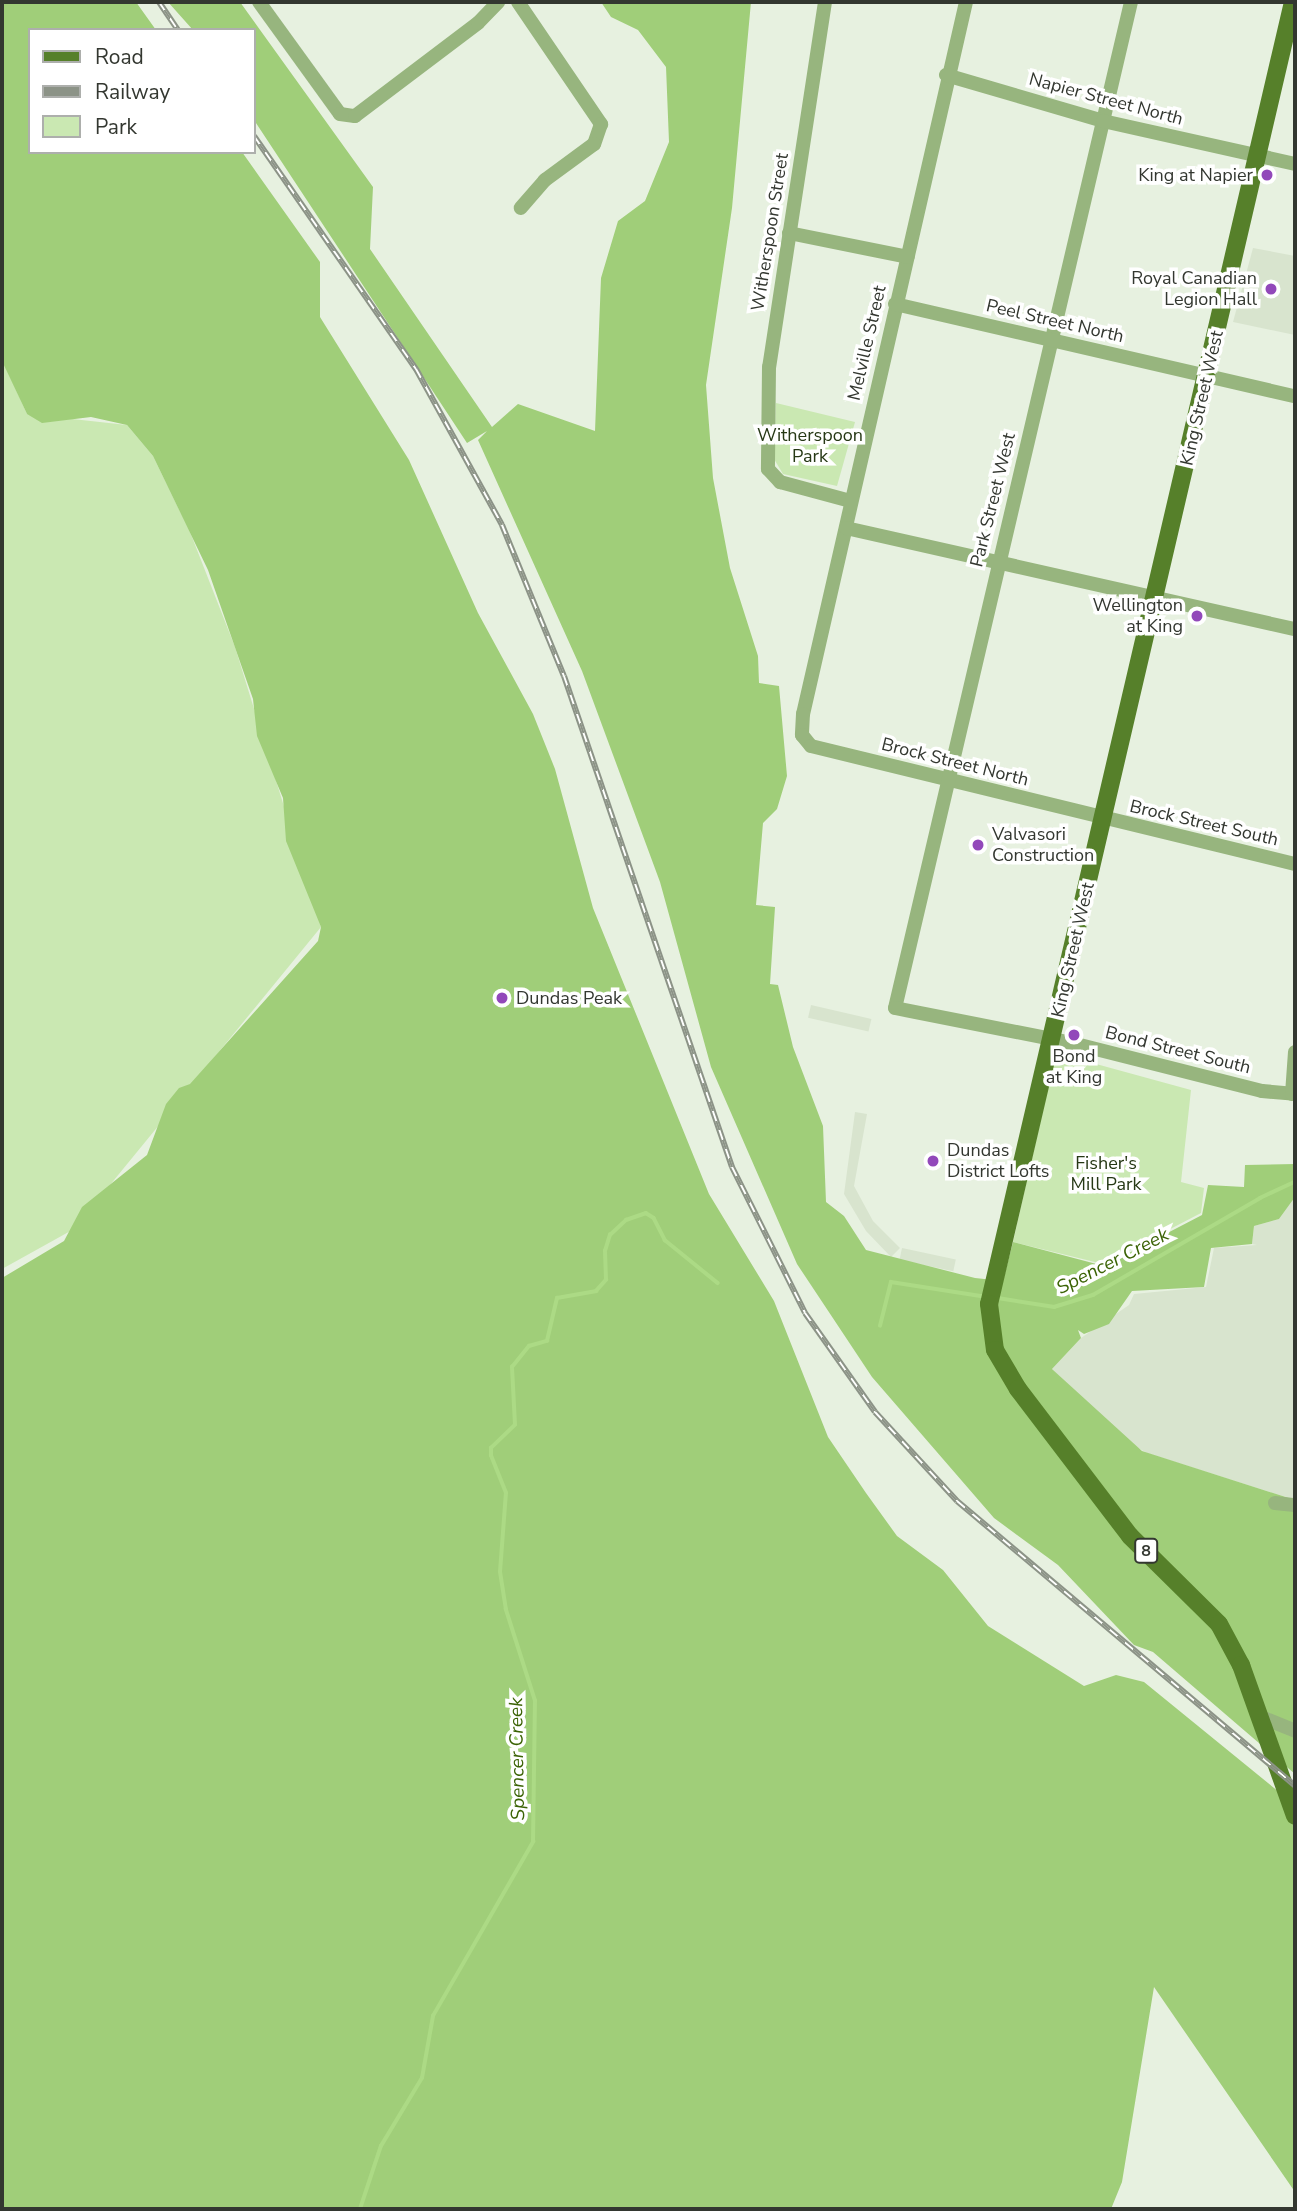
<!DOCTYPE html>
<html>
<head>
<meta charset="utf-8">
<style>
	body { margin:0 }
	#map { position:relative; width:1297px; height:2211px; overflow:hidden; background:#e7f1e0; font-family:"Nunito Sans",sans-serif }
	div>[style] { position:absolute }
	.built>* { inset:0; background:#d8e4ce; transform-origin:0 0 }
	.green>* { inset:0; background:#cae8b2 }
	.forest>* { inset:0; background:#a0ce79 }
	.stream>* { height:3.5px; margin:-1.75px; padding:0 1.75px; transform-origin:1.75px; border-radius:1.75px; background:#acda85 }
	.minor>* { height:14px; margin:-7px; padding:0 7px; transform-origin:7px; border-radius:7px; background:#97b57e }
	.major>* { height:18px; margin:-9px; padding:0 9px; transform-origin:9px; border-radius:9px; background:#56802a }
	.rail>* { height:6px; margin-top:-3px; transform-origin:0; background:repeating-linear-gradient(90deg,#fff 0 10px,#8c9387 0 20px); box-sizing:border-box; border-block:2px solid #8c9387 }
	.dots>* { width:19px; height:19px; translate:-50% -50%; box-sizing:border-box; border:4px solid #fff; border-radius:50% }
	span { translate:-50% -50%; white-space:nowrap; text-align:center; line-height:1.15; -webkit-text-stroke:7px #fff; paint-order:stroke }
	.shield-label span { padding:2px 5px; background:#fff; border:2px solid; border-radius:5px; -webkit-text-stroke-width:0 }
	.shield-label { font-size:16px; color:#333730; font-weight:700 }
	.street-label { font-size:18px; color:#333730 }
	.poi-label { font-size:18px; color:#333730 }
	.right { translate:-100% -50%; text-align:right }
	.left { translate:0 -50%; text-align:left }
	.park-label { font-size:18px; color:#263815 }
	.water-label { font-size:19px; color:#3b6305; font-style:italic }
	.frame { position:absolute; inset:0; border:4px solid #333730; pointer-events:none }
	.legend { position:absolute; left:28px; top:28px; width:228px; height:126px; box-sizing:border-box; background:#fff; border:2px solid #adafac; margin:0; padding:9px 12px; list-style:none; font-size:21px; color:#333730 }
	.legend li { display:flex; align-items:center; gap:14px; height:35px }
	.legend b { width:35px; border:2px solid #adafac }
</style>
</head>
<body>
<div id="map">
	<div class="built">
		<div style="clip-path:polygon(1253px 248px,1295px 256px,1295px 335px,1233px 322px)"></div>
		<div style="left:811px;top:1005px;width:62px;height:13px;rotate:13deg"></div>
		<div style="clip-path:polygon(855px 1112px,867px 1114px,854px 1186px,873px 1221px,900px 1248px,891px 1257px,866px 1231px,844px 1194px)"></div>
		<div style="clip-path:polygon(1295px 1197px,1295px 1500px,1147px 1453px,1131px 1444px,1052px 1369px,1081px 1338px,1129px 1305px,1134px 1294px,1206px 1287px,1214px 1248px,1257px 1245px,1252px 1244px,1254px 1226px,1279px 1219px)"></div>
		<div style="left:902px;top:1248px;width:55px;height:12px;rotate:12deg"></div>
	</div>
	<div class="green">
		<div style="clip-path:polygon(2px 359px,27px 414px,127px 425px,153px 456px,190px 532px,235px 647px,321px 927px,74px 1229px,2px 1269px)"></div>
		<div style="clip-path:polygon(776px 403px,855px 422px,837px 486px,783px 474px,774px 459px)"></div>
		<div style="clip-path:polygon(1056px 1053px,1191px 1090px,1181px 1182px,1204px 1188px,1201px 1213px,1103px 1264px,1013px 1242px)"></div>
	</div>
	<div class="forest">
		<div style="clip-path:polygon(2px 2px,136px 2px,156px 30px,30px 30px,30px 152px,242px 152px,320px 262px,320px 317px,409px 460px,478px 613px,533px 714px,555px 769px,593px 908px,709px 1194px,774px 1301px,828px 1437px,866px 1493px,897px 1536px,943px 1570px,988px 1626px,1084px 1686px,1116px 1675px,1144px 1682px,1295px 1805px,1295px 2192px,1154px 1987px,1122px 2182px,1111px 2209px,2px 2209px,2px 1278px,64px 1241px,82px 1207px,147px 1155px,166px 1104px,179px 1088px,190px 1084px,318px 941px,321px 927px,286px 841px,283px 798px,257px 736px,253px 699px,208px 570px,153px 456px,127px 425px,91px 417px,42px 423px,27px 414px,2px 361px)"></div>
		<div style="clip-path:polygon(168px 2px,240px 2px,373px 187px,370px 249px,492px 427px,518px 404px,595px 431px,601px 278px,618px 221px,645px 201px,669px 142px,666px 67px,638px 30px,611px 17px,601px 2px,751px 2px,732px 208px,706px 385px,713px 478px,730px 568px,758px 656px,759px 683px,779px 686px,787px 776px,777px 809px,763px 823px,756px 905px,775px 907px,770px 984px,778px 985px,793px 1047px,823px 1126px,826px 1202px,844px 1216px,866px 1250px,975px 1278px,1003px 1281px,1013px 1242px,1104px 1266px,1202px 1215px,1208px 1185px,1244px 1187px,1245px 1165px,1295px 1164px,1295px 1197px,1279px 1219px,1254px 1226px,1252px 1244px,1211px 1248px,1204px 1287px,1132px 1291px,1109px 1324px,1084px 1334px,1078px 1330px,1081px 1338px,1052px 1369px,1142px 1451px,1295px 1500px,1295px 1774px,1153px 1652px,1134px 1645px,1058px 1565px,994px 1518px,872px 1377px,797px 1264px,711px 1067px,660px 882px,582px 671px,478px 440px,487px 431px,467px 443px,254px 120px,254px 30px,193px 30px)"></div>
	</div>
	<div class="stream">
		<div style="left:998px;top:1298px;width:57px;rotate:9.1deg"></div>
		<div style="left:1054px;top:1307px;width:41px;rotate:-17.1deg"></div>
		<div style="left:1093px;top:1295px;width:193px;rotate:-30.1deg"></div>
		<div style="left:1260px;top:1198px;width:38px;rotate:-25deg"></div>
		<div style="left:880px;top:1326px;width:45px;rotate:-76deg"></div>
		<div style="left:891px;top:1282px;width:97px;rotate:8.9deg"></div>
		<div style="left:360px;top:2209px;width:66px;rotate:-71.6deg"></div>
		<div style="left:381px;top:2146px;width:79px;rotate:-58.9deg"></div>
		<div style="left:422px;top:2078px;width:63px;rotate:-79.9deg"></div>
		<div style="left:433px;top:2016px;width:201px;rotate:-60.1deg"></div>
		<div style="left:533px;top:1842px;width:141px;rotate:-89.2deg"></div>
		<div style="left:535px;top:1701px;width:96px;rotate:-107.7deg"></div>
		<div style="left:506px;top:1610px;width:38px;rotate:-99deg"></div>
		<div style="left:500px;top:1572px;width:79px;rotate:-85.7deg"></div>
		<div style="left:506px;top:1493px;width:40px;rotate:-112deg"></div>
		<div style="left:491px;top:1456px;width:8px;rotate:-90deg"></div>
		<div style="left:491px;top:1448px;width:33px;rotate:-44deg"></div>
		<div style="left:515px;top:1425px;width:58px;rotate:-93deg"></div>
		<div style="left:512px;top:1367px;width:27px;rotate:-51deg"></div>
		<div style="left:529px;top:1346px;width:19px;rotate:-16deg"></div>
		<div style="left:547px;top:1341px;width:44px;rotate:-76.9deg"></div>
		<div style="left:557px;top:1298px;width:40px;rotate:-10deg"></div>
		<div style="left:596px;top:1291px;width:15px;rotate:-48deg"></div>
		<div style="left:606px;top:1280px;width:29px;rotate:-92deg"></div>
		<div style="left:605px;top:1251px;width:17px;rotate:-73deg"></div>
		<div style="left:610px;top:1235px;width:22px;rotate:-43deg"></div>
		<div style="left:626px;top:1220px;width:21px;rotate:-19deg"></div>
		<div style="left:646px;top:1213px;width:9px;rotate:32deg"></div>
		<div style="left:654px;top:1218px;width:25px;rotate:63deg"></div>
		<div style="left:665px;top:1240px;width:68px;rotate:39.1deg"></div>
	</div>
	<div class="minor">
		<div style="left:259px;top:2px;width:138px;rotate:54.1deg"></div>
		<div style="left:340px;top:114px;width:15px;rotate:8deg"></div>
		<div style="left:355px;top:116px;width:154px;rotate:-37.1deg"></div>
		<div style="left:478px;top:23px;width:29px;rotate:-46deg"></div>
		<div style="left:518px;top:2px;width:148px;rotate:55.8deg"></div>
		<div style="left:601px;top:124px;width:21px;rotate:109deg"></div>
		<div style="left:594px;top:144px;width:61px;rotate:143.7deg"></div>
		<div style="left:545px;top:180px;width:37px;rotate:131deg"></div>
		<div style="left:825px;top:2px;width:369px;rotate:98.7deg"></div>
		<div style="left:769px;top:367px;width:102px;rotate:90.6deg"></div>
		<div style="left:768px;top:469px;width:18px;rotate:47deg"></div>
		<div style="left:780px;top:482px;width:73px;rotate:15deg"></div>
		<div style="left:966px;top:2px;width:730px;rotate:102.89deg"></div>
		<div style="left:803px;top:714px;width:21px;rotate:93deg"></div>
		<div style="left:802px;top:735px;width:14px;rotate:51deg"></div>
		<div style="left:811px;top:746px;width:498px;rotate:13.7deg"></div>
		<div style="left:1131px;top:2px;width:1033px;rotate:103.2deg"></div>
		<div style="left:895px;top:1008px;width:180px;rotate:11.2deg"></div>
		<div style="left:1072px;top:1043px;width:196px;rotate:14.2deg"></div>
		<div style="left:1262px;top:1091px;width:33px;rotate:5deg"></div>
		<div style="left:946px;top:75px;width:164px;rotate:16.3deg"></div>
		<div style="left:1103px;top:121px;width:197px;rotate:12.6deg"></div>
		<div style="left:789px;top:233px;width:121px;rotate:11.4deg"></div>
		<div style="left:895px;top:304px;width:410px;rotate:13deg"></div>
		<div style="left:846px;top:528px;width:460px;rotate:12.7deg"></div>
		<div style="left:1292px;top:1094px;width:42px;rotate:-85.9deg"></div>
		<div style="left:1275px;top:1503px;width:20px;rotate:6deg"></div>
		<div style="left:1261px;top:1717px;width:37px;rotate:22deg"></div>
	</div>
	<div class="major">
		<div style="left:1293px;top:2px;width:1337px;rotate:103.14deg"></div>
		<div style="left:989px;top:1304px;width:46px;rotate:82.6deg"></div>
		<div style="left:995px;top:1350px;width:45px;rotate:59.5deg"></div>
		<div style="left:1018px;top:1389px;width:185px;rotate:52.7deg"></div>
		<div style="left:1130px;top:1536px;width:125px;rotate:44.7deg"></div>
		<div style="left:1219px;top:1624px;width:47px;rotate:61.8deg"></div>
		<div style="left:1241px;top:1665px;width:160px;rotate:70.3deg"></div>
	</div>
	<div class="rail">
		<div style="left:159px;top:2px;width:34px;rotate:56deg"></div>
		<div style="left:254px;top:136px;width:284px;rotate:55.2deg"></div>
		<div style="left:416px;top:369px;width:178px;rotate:61.1deg"></div>
		<div style="left:502px;top:525px;width:163px;rotate:67.7deg"></div>
		<div style="left:564px;top:676px;width:519px;rotate:71.11deg"></div>
		<div style="left:732px;top:1167px;width:163px;rotate:63.4deg"></div>
		<div style="left:805px;top:1313px;width:121px;rotate:54.7deg"></div>
		<div style="left:875px;top:1412px;width:121px;rotate:47.3deg"></div>
		<div style="left:957px;top:1501px;width:442px;rotate:40.1deg"></div>
	</div>
	<div class="dots">
		<div style="left:1267px;top:175px;background:#9248ba"></div>
		<div style="left:1271px;top:289px;background:#9248ba"></div>
		<div style="left:1197px;top:616px;background:#9248ba"></div>
		<div style="left:978px;top:845px;background:#9248ba"></div>
		<div style="left:502px;top:998px;background:#9248ba"></div>
		<div style="left:1074px;top:1035px;background:#9248ba"></div>
		<div style="left:933px;top:1161px;background:#9248ba"></div>
	</div>
	<div class="shield-label">
		<span style="left:1146px;top:1551px">8</span>
	</div>
	<div class="street-label">
		<span style="left:1106px;top:99px;rotate:15deg">Napier Street North</span>
		<span style="left:770px;top:232px;rotate:-81deg">Witherspoon Street</span>
		<span style="left:1055px;top:321px;rotate:13deg">Peel Street North</span>
		<span style="left:867px;top:343px;rotate:-77deg">Melville Street</span>
		<span style="left:1202px;top:398px;rotate:-77deg">King Street West</span>
		<span style="left:993px;top:500px;rotate:-76deg">Park Street West</span>
		<span style="left:955px;top:762px;rotate:14deg">Brock Street North</span>
		<span style="left:1204px;top:823px;rotate:13deg">Brock Street South</span>
		<span style="left:1073px;top:950px;rotate:-77deg">King Street West</span>
		<span style="left:1178px;top:1050px;rotate:14deg">Bond Street South</span>
	</div>
	<div class="poi-label">
		<span class="right" style="left:1253px;top:175px">King at Napier</span>
		<span class="right" style="left:1257px;top:289px">Royal Canadian<br>Legion Hall</span>
		<span class="right" style="left:1183px;top:616px">Wellington<br>at King</span>
		<span class="left" style="left:992px;top:845px">Valvasori<br>Construction</span>
		<span class="left" style="left:516px;top:998px">Dundas Peak</span>
		<span style="left:1074px;top:1067px">Bond<br>at King</span>
		<span class="left" style="left:947px;top:1161px">Dundas<br>District Lofts</span>
	</div>
	<div class="park-label">
		<span style="left:810px;top:446px">Witherspoon<br>Park</span>
		<span style="left:1106px;top:1174px">Fisher's<br>Mill Park</span>
	</div>
	<div class="water-label">
		<span style="left:1113px;top:1262px;rotate:-27deg">Spencer Creek</span>
		<span style="left:518px;top:1759px;rotate:-91deg">Spencer Creek</span>
	</div>
	<div class="frame"></div>
	<ul class="legend">
	<li><b style="height:9px;background:#56802a"></b>Road</li>
	<li><b style="height:9px;background:#8c9387"></b>Railway</li>
	<li><b style="height:19px;background:#cae8b2"></b>Park</li>
	</ul>
</div>
</body>
</html>
